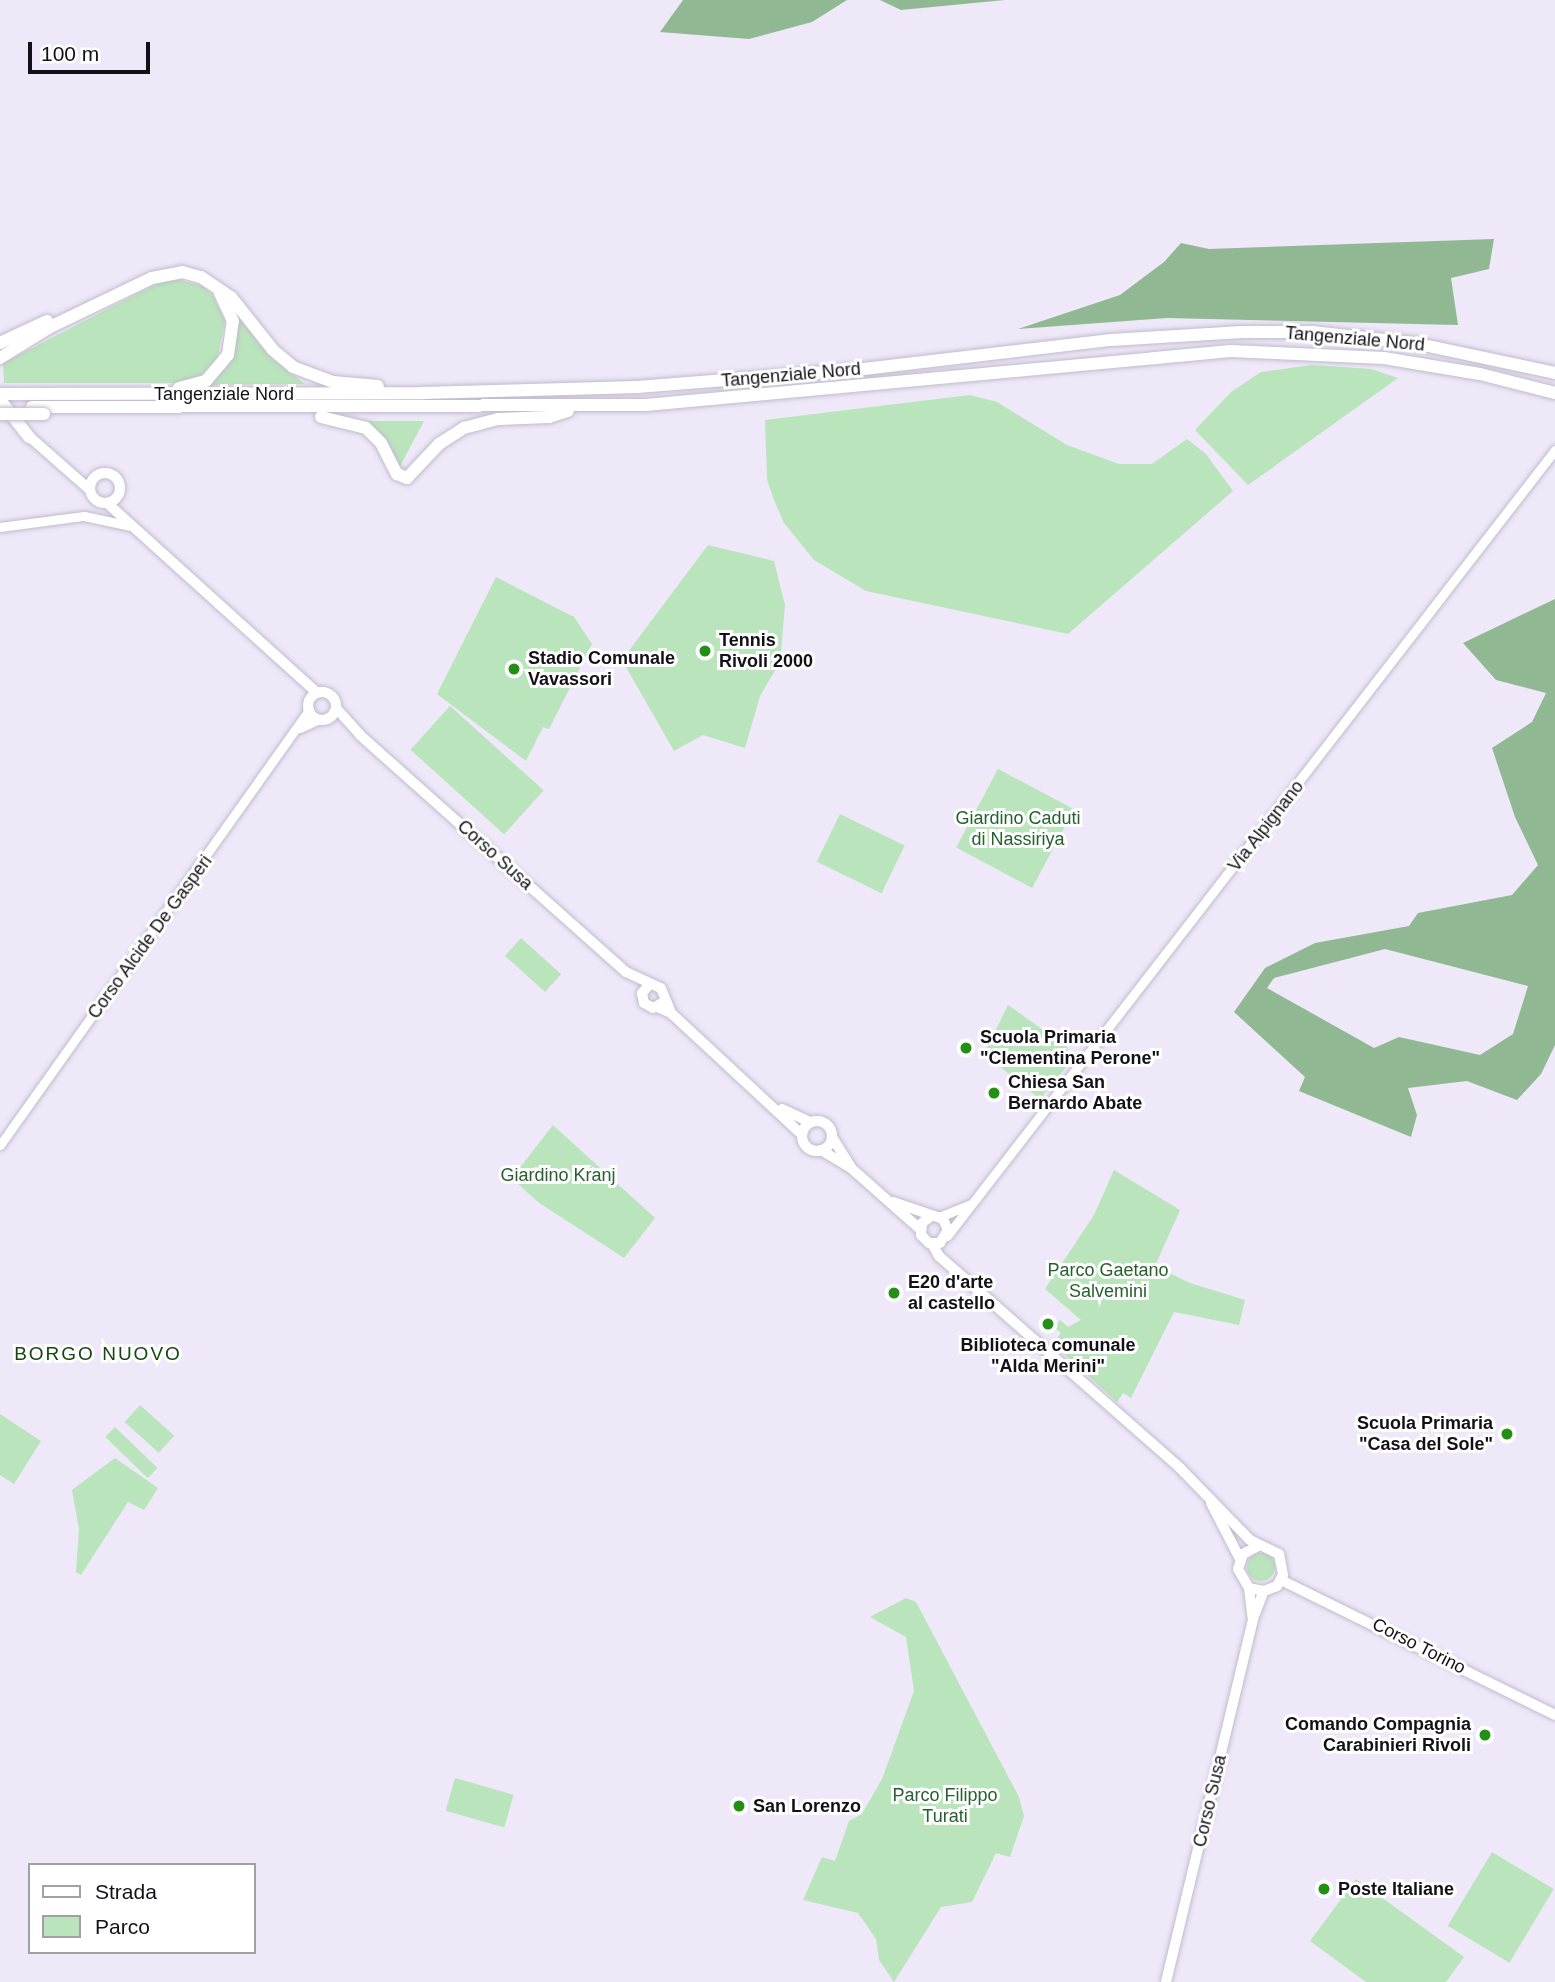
<!DOCTYPE html>
<html>
<head>
<meta charset="utf-8">
<style>
	body { margin:0 }
	#map { position:relative; width:1555px; height:1982px; overflow:hidden; background:#eee8f9; font-family:Helvetica,sans-serif }
	div>[style] { position:absolute }
	.green>* { inset:0; background:#bae4bc; transform-origin:0 0 }
	.round { border-radius:50% }
	.forest>* { inset:0; background:#90b892 }
	.roads { filter:drop-shadow(0 0 2px #c1bccc) drop-shadow(0 0 2px #c1bccc) }
	.minor>* { height:9px; margin:-4.5px; padding:0 4.5px; transform-origin:4.5px; border-radius:4.5px; background:#fff }
	.major>* { height:10px; margin:-5px; padding:0 5px; transform-origin:5px; border-radius:5px; background:#fff }
	.major>.ring { margin:-5px; padding:0; box-sizing:content-box; background:none; border:10px solid #fff; border-radius:50% }
	.highway>* { height:12px; margin:-6px; padding:0 6px; transform-origin:6px; border-radius:6px; background:#fff }
	.bridges { filter:drop-shadow(0 0 2px #c1bccc) drop-shadow(0 0 2px #c1bccc) }
	.highway-bridge>* { height:12px; margin:-6px; padding:0 6px; transform-origin:6px; border-radius:6px; background:#fff }
	.dots>* { width:19px; height:19px; translate:-50% -50%; box-sizing:border-box; border:4px solid #fff; border-radius:50% }
	span { translate:-50% -50%; white-space:nowrap; text-align:center; line-height:1.15; -webkit-text-stroke:6px #fff; paint-order:stroke }
	.street-label { font-size:18px; color:#131117 }
	.poi-label { font-size:18px; color:#131117; font-weight:700 }
	.left { translate:0 -50%; text-align:left }
	.right { translate:-100% -50%; text-align:right }
	.park-label { font-size:18px; color:#27602e }
	.neighbourhood-label { font-size:19px; color:#15470f; letter-spacing:2px }
	.legend { position:absolute; left:28px; top:1863px; width:228px; height:91px; box-sizing:border-box; background:#fff; border:2px solid #a1a0a2; margin:0; padding:9px 12px; list-style:none; font-size:21px; color:#131117 }
	.legend li { display:flex; align-items:center; gap:14px; height:35px }
	.legend b { width:35px; border:2px solid #a1a0a2 }
	.scale { position:absolute; left:28px; top:42px; width:122px; height:32px; box-sizing:border-box; border:4px solid #131117; border-top:0; padding-left:9px; font-size:21px; line-height:24px; white-space:nowrap; color:#131117; -webkit-text-stroke:5px #fff; paint-order:stroke }
</style>
</head>
<body>
<div id="map">
	<div class="green">
		<div style="clip-path:polygon(176px 279px,203px 286px,213px 296px,225px 321px,217px 359px,200px 376px,177px 383px,4px 383px,3px 363px,162px 281px)"></div>
		<div style="clip-path:polygon(239px 318px,271px 358px,305px 384px,210px 385px,230px 363px)"></div>
		<div style="clip-path:polygon(1312px 365px,1371px 369px,1398px 378px,1248px 485px,1195px 430px,1231px 392px,1261px 372px)"></div>
		<div style="clip-path:polygon(970px 395px,997px 402px,1067px 445px,1119px 464px,1152px 464px,1187px 439px,1206px 454px,1233px 491px,1068px 634px,866px 591px,814px 560px,784px 523px,774px 500px,767px 479px,765px 420px)"></div>
		<div style="clip-path:polygon(367px 421px,424px 421px,398px 470px,383px 436px)"></div>
		<div style="clip-path:polygon(708px 545px,774px 561px,785px 605px,780px 662px,760px 696px,745px 748px,703px 735px,674px 751px,622px 660px)"></div>
		<div style="clip-path:polygon(496px 577px,574px 617px,592px 644px,549px 729px,543px 727px,526px 761px,437px 694px)"></div>
		<div style="left:450px;top:706px;width:126px;height:59px;rotate:42deg"></div>
		<div style="left:998px;top:769px;width:86px;height:89px;rotate:28deg"></div>
		<div style="left:840px;top:814px;width:72px;height:53px;rotate:26deg"></div>
		<div style="left:521px;top:938px;width:54px;height:24px;rotate:42deg"></div>
		<div style="clip-path:polygon(1008px 1005px,1067px 1047px,1071px 1061px,1040px 1099px,984px 1054px)"></div>
		<div style="clip-path:polygon(553px 1125px,655px 1218px,624px 1258px,538px 1202px,517px 1183px,518px 1170px)"></div>
		<div style="clip-path:polygon(1114px 1170px,1180px 1210px,1155px 1266px,1190px 1283px,1245px 1300px,1239px 1325px,1174px 1312px,1131px 1398px,1123px 1393px,1117px 1402px,1053px 1344px,1061px 1333px,1054px 1327px,1060px 1320px,1068px 1327px,1081px 1320px,1045px 1289px,1094px 1215px)"></div>
		<div style="left:140px;top:1405px;width:46px;height:23px;rotate:42deg"></div>
		<div style="clip-path:polygon(0 1414px,41px 1441px,14px 1484px,0 1475px)"></div>
		<div style="left:115px;top:1427px;width:59px;height:14px;rotate:44deg"></div>
		<div style="clip-path:polygon(115px 1458px,158px 1488px,144px 1510px,128px 1502px,81px 1575px,76px 1572px,79px 1529px,72px 1490px)"></div>
		<div class="round" style="left:1247px;top:1553px;width:28px;height:28px"></div>
		<div style="clip-path:polygon(906px 1598px,916px 1602px,1019px 1797px,1024px 1816px,1010px 1857px,996px 1853px,972px 1902px,941px 1907px,894px 1982px,879px 1960px,876px 1939px,858px 1913px,803px 1900px,822px 1857px,835px 1861px,849px 1821px,862px 1814px,882px 1779px,914px 1691px,906px 1637px,870px 1617px)"></div>
		<div style="left:455px;top:1778px;width:61px;height:34px;rotate:16deg"></div>
		<div style="left:1492px;top:1852px;width:72px;height:86px;rotate:31deg"></div>
		<div style="clip-path:polygon(1356px 1879px,1464px 1957px,1446px 1982px,1366px 1982px,1310px 1941px)"></div>
	</div>
	<div class="forest">
		<div style="clip-path:polygon(683px 0,847px 0,812px 22px,749px 39px,660px 32px)"></div>
		<div style="clip-path:polygon(880px 0,1005px 0,901px 10px)"></div>
		<div style="clip-path:polygon(1494px 239px,1489px 269px,1451px 278px,1458px 325px,1167px 318px,1018px 329px,1120px 295px,1164px 262px,1181px 243px,1209px 249px)"></div>
		<div style="clip-path:polygon(evenodd,1555px 599px,1555px 1045px,1541px 1074px,1517px 1100px,1467px 1081px,1408px 1088px,1417px 1115px,1411px 1137px,1299px 1091px,1305px 1077px,1234px 1012px,1265px 968px,1315px 943px,1409px 926px,1418px 913px,1512px 895px,1538px 865px,1515px 817px,1492px 748px,1532px 722px,1546px 693px,1496px 680px,1463px 643px,1555px 599px,1385px 949px,1528px 986px,1513px 1034px,1480px 1055px,1399px 1037px,1374px 1048px,1267px 988px,1274px 978px,1385px 949px)"></div>
	</div>
	<div class="roads">
		<div class="minor">
			<div style="left:0;top:527px;width:85px;rotate:-7.5deg"></div>
			<div style="left:84px;top:516px;width:48px;rotate:12deg"></div>
			<div style="left:300px;top:728px;width:21px;rotate:-25deg"></div>
			<div style="left:0;top:1145px;width:534px;rotate:-54.61deg"></div>
			<div style="left:939px;top:1217px;width:35px;rotate:-22deg"></div>
			<div style="left:947px;top:1236px;width:994px;rotate:-52.28deg"></div>
		</div>
		<div class="major">
			<div style="left:23px;top:431px;width:89px;rotate:41.4deg"></div>
			<div class="ring" style="left:90px;top:473px;width:20px;height:20px"></div>
			<div style="left:107px;top:503px;width:283px;rotate:42.1deg"></div>
			<div class="ring" style="left:308px;top:692px;width:18px;height:18px"></div>
			<div style="left:336px;top:708px;width:36px;rotate:48deg"></div>
			<div style="left:360px;top:735px;width:356px;rotate:41.7deg"></div>
			<div style="left:626px;top:972px;width:38px;rotate:25deg"></div>
			<div style="left:661px;top:988px;width:27px;rotate:68deg"></div>
			<div style="left:649px;top:985px;width:11px;rotate:131deg"></div>
			<div style="left:642px;top:993px;width:10px;rotate:79deg"></div>
			<div style="left:644px;top:1003px;width:10px;rotate:29deg"></div>
			<div style="left:653px;top:1008px;width:10px;rotate:-29deg"></div>
			<div style="left:657px;top:1007px;width:15px;rotate:23deg"></div>
			<div style="left:671px;top:1013px;width:178px;rotate:42.9deg"></div>
			<div style="left:782px;top:1109px;width:31px;rotate:25deg"></div>
			<div class="ring" style="left:802px;top:1121px;width:20px;height:20px"></div>
			<div style="left:832px;top:1137px;width:36px;rotate:58deg"></div>
			<div style="left:821px;top:1150px;width:35px;rotate:31deg"></div>
			<div style="left:851px;top:1168px;width:92px;rotate:41.5deg"></div>
			<div style="left:893px;top:1202px;width:53px;rotate:18.8deg"></div>
			<div style="left:943px;top:1219px;width:12px;rotate:66deg"></div>
			<div style="left:948px;top:1230px;width:15px;rotate:122deg"></div>
			<div style="left:940px;top:1243px;width:11px;rotate:180deg"></div>
			<div style="left:929px;top:1243px;width:11px;rotate:-135deg"></div>
			<div style="left:921px;top:1235px;width:12px;rotate:-85deg"></div>
			<div style="left:922px;top:1223px;width:10px;rotate:-37deg"></div>
			<div style="left:932px;top:1244px;width:14px;rotate:60deg"></div>
			<div style="left:939px;top:1256px;width:321px;rotate:41.3deg"></div>
			<div style="left:1180px;top:1468px;width:100px;rotate:45.8deg"></div>
			<div style="left:1250px;top:1540px;width:32px;rotate:26deg"></div>
			<div style="left:1279px;top:1554px;width:21px;rotate:79deg"></div>
			<div style="left:1283px;top:1575px;width:13px;rotate:119deg"></div>
			<div style="left:1277px;top:1586px;width:14px;rotate:159deg"></div>
			<div style="left:1264px;top:1591px;width:15px;rotate:-169deg"></div>
			<div style="left:1249px;top:1588px;width:22px;rotate:-120deg"></div>
			<div style="left:1238px;top:1569px;width:16px;rotate:-72deg"></div>
			<div style="left:1243px;top:1554px;width:19px;rotate:-28deg"></div>
			<div style="left:1211px;top:1503px;width:63px;rotate:62.6deg"></div>
			<div style="left:1281px;top:1580px;width:305px;rotate:26.2deg"></div>
			<div style="left:1249px;top:1588px;width:31px;rotate:83deg"></div>
			<div style="left:1166px;top:1982px;width:373px;rotate:-76.5deg"></div>
			<div style="left:1253px;top:1619px;width:30px;rotate:-69deg"></div>
		</div>
		<div class="highway">
			<div style="left:0;top:343px;width:52px;rotate:-25.1deg"></div>
			<div style="left:0;top:358px;width:59px;rotate:-31.8deg"></div>
			<div style="left:50px;top:327px;width:113px;rotate:-25.7deg"></div>
			<div style="left:152px;top:278px;width:31px;rotate:-11deg"></div>
			<div style="left:182px;top:272px;width:20px;rotate:15deg"></div>
			<div style="left:201px;top:277px;width:36px;rotate:34deg"></div>
			<div style="left:231px;top:297px;width:68px;rotate:51.6deg"></div>
			<div style="left:273px;top:350px;width:26px;rotate:40deg"></div>
			<div style="left:293px;top:367px;width:43px;rotate:20.6deg"></div>
			<div style="left:333px;top:382px;width:45px;rotate:5.1deg"></div>
			<div style="left:179px;top:388px;width:28px;rotate:-15deg"></div>
			<div style="left:206px;top:381px;width:34px;rotate:-50deg"></div>
			<div style="left:228px;top:355px;width:34px;rotate:-82deg"></div>
			<div style="left:233px;top:321px;width:31px;rotate:-115deg"></div>
			<div style="left:0;top:394px;width:423px;rotate:-0.1deg"></div>
			<div style="left:423px;top:393px;width:214px;rotate:-1.6deg"></div>
			<div style="left:637px;top:387px;width:219px;rotate:-4.5deg"></div>
			<div style="left:855px;top:370px;width:258px;rotate:-6.7deg"></div>
			<div style="left:1111px;top:340px;width:131px;rotate:-3.5deg"></div>
			<div style="left:1242px;top:332px;width:70px"></div>
			<div style="left:1312px;top:332px;width:103px;rotate:6.2deg"></div>
			<div style="left:1414px;top:343px;width:144px;rotate:12deg"></div>
			<div style="left:0;top:400px;width:47px;rotate:51.9deg"></div>
			<div style="left:32px;top:407px;width:614px;rotate:-0.19deg"></div>
			<div style="left:646px;top:405px;width:587px;rotate:-5.27deg"></div>
			<div style="left:1231px;top:351px;width:153px;rotate:2.6deg"></div>
			<div style="left:1384px;top:358px;width:97px;rotate:9.5deg"></div>
			<div style="left:1480px;top:374px;width:77px;rotate:14.2deg"></div>
			<div style="left:321px;top:417px;width:46px;rotate:13.7deg"></div>
			<div style="left:366px;top:428px;width:21px;rotate:45deg"></div>
			<div style="left:381px;top:443px;width:35px;rotate:63deg"></div>
			<div style="left:397px;top:474px;width:11px;rotate:22deg"></div>
			<div style="left:407px;top:478px;width:47px;rotate:-46.7deg"></div>
			<div style="left:439px;top:444px;width:30px;rotate:-33deg"></div>
			<div style="left:464px;top:428px;width:35px;rotate:-15deg"></div>
			<div style="left:498px;top:419px;width:51px;rotate:-2.2deg"></div>
			<div style="left:549px;top:417px;width:20px;rotate:-18deg"></div>
		</div>
	</div>
	<div class="bridges">
		<div class="highway-bridge">
			<div style="left:0;top:414px;width:44px"></div>
		</div>
	</div>
	<div class="dots">
		<div style="left:705px;top:651px;background:#239015"></div>
		<div style="left:514px;top:669px;background:#239015"></div>
		<div style="left:966px;top:1048px;background:#239015"></div>
		<div style="left:994px;top:1093px;background:#239015"></div>
		<div style="left:894px;top:1293px;background:#239015"></div>
		<div style="left:1048px;top:1324px;background:#239015"></div>
		<div style="left:1507px;top:1434px;background:#239015"></div>
		<div style="left:1485px;top:1735px;background:#239015"></div>
		<div style="left:739px;top:1806px;background:#239015"></div>
		<div style="left:1324px;top:1889px;background:#239015"></div>
	</div>
	<div class="street-label">
		<span style="left:1355px;top:339px;rotate:5deg">Tangenziale Nord</span>
		<span style="left:791px;top:375px;rotate:-5deg">Tangenziale Nord</span>
		<span style="left:224px;top:394px">Tangenziale Nord</span>
		<span style="left:1266px;top:826px;rotate:-52deg">Via Alpignano</span>
		<span style="left:495px;top:855px;rotate:42deg">Corso Susa</span>
		<span style="left:150px;top:937px;rotate:-54deg">Corso Alcide De Gasperi</span>
		<span style="left:1419px;top:1646px;rotate:27deg">Corso Torino</span>
		<span style="left:1210px;top:1801px;rotate:-77deg">Corso Susa</span>
	</div>
	<div class="poi-label">
		<span class="left" style="left:719px;top:651px">Tennis<br>Rivoli 2000</span>
		<span class="left" style="left:528px;top:669px">Stadio Comunale<br>Vavassori</span>
		<span class="left" style="left:980px;top:1048px">Scuola Primaria<br>"Clementina Perone"</span>
		<span class="left" style="left:1008px;top:1093px">Chiesa San<br>Bernardo Abate</span>
		<span class="left" style="left:908px;top:1293px">E20 d'arte<br>al castello</span>
		<span style="left:1048px;top:1356px">Biblioteca comunale<br>"Alda Merini"</span>
		<span class="right" style="left:1493px;top:1434px">Scuola Primaria<br>"Casa del Sole"</span>
		<span class="right" style="left:1471px;top:1735px">Comando Compagnia<br>Carabinieri Rivoli</span>
		<span class="left" style="left:753px;top:1806px">San Lorenzo</span>
		<span class="left" style="left:1338px;top:1889px">Poste Italiane</span>
	</div>
	<div class="park-label">
		<span style="left:1018px;top:829px">Giardino Caduti<br>di Nassiriya</span>
		<span style="left:558px;top:1175px">Giardino Kranj</span>
		<span style="left:1108px;top:1281px">Parco Gaetano<br>Salvemini</span>
		<span style="left:945px;top:1806px">Parco Filippo<br>Turati</span>
	</div>
	<div class="neighbourhood-label">
		<span style="left:98px;top:1354px">BORGO NUOVO</span>
	</div>
	<ul class="legend">
	<li><b style="height:9px;background:#fff"></b>Strada</li>
	<li><b style="height:19px;background:#bae4bc"></b>Parco</li>
	</ul>
	<div class="scale">100 m</div>
</div>
</body>
</html>
